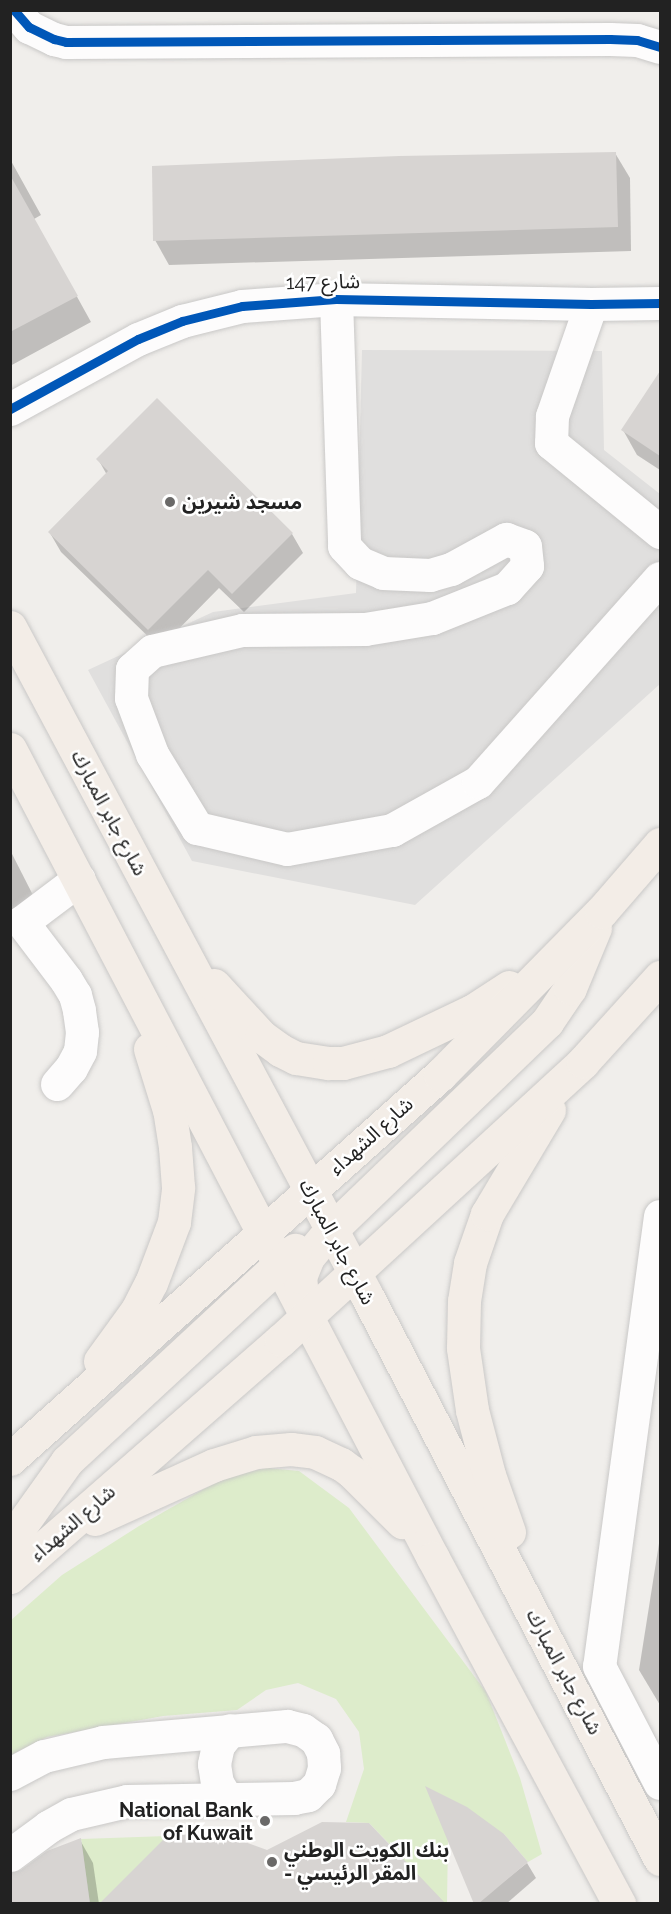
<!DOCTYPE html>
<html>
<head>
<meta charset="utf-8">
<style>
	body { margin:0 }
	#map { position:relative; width:671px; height:1914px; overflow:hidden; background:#f0eeeb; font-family:Raleway,"Noto Sans Arabic",sans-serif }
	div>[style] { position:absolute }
	.grass>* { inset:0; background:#ddeccb }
	.parking>* { inset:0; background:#e0dfde }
	.shadow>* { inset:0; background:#0003 }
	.building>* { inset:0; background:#d7d4d2 }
	.roads { filter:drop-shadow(0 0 2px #c9c8c7) drop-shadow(0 0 2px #c9c8c7) }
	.minor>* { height:33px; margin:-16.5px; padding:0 16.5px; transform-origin:16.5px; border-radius:16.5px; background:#fdfcfc }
	.major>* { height:33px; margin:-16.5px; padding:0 16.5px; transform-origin:16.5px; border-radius:16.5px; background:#f3ede7 }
	.cycleway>* { height:9px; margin:-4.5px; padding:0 4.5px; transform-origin:4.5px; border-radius:4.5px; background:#0057b8 }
	.dots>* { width:16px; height:16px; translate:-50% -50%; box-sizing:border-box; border:3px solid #fff; border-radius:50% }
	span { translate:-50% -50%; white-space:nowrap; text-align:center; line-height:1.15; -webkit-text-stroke:5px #fff; paint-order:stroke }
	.street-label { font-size:20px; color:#222 }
	.poi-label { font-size:20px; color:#222; font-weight:700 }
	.left { translate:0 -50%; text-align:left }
	.right { translate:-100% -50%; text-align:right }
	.frame { position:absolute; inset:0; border:12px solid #222; pointer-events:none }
</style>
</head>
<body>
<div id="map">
	<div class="grass">
		<div style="clip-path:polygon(267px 1468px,299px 1471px,349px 1508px,486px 1692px,520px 1778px,542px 1854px,528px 1862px,504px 1834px,448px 1841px,447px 1903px,414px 1903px,414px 1894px,400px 1855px,369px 1823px,346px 1822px,364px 1769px,359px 1732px,336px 1699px,298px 1683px,266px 1690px,237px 1710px,163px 1716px,47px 1737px,11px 1755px,10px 1621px,62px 1575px,139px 1526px,225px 1477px)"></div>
		<div style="clip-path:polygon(167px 1836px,129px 1904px,90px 1903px,81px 1839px)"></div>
	</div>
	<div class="parking">
		<div style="clip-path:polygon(362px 350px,602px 351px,604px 450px,660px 494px,660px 684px,415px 905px,192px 861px,88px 670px,213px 612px,356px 593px)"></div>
	</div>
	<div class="shadow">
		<div style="clip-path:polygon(615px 153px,630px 178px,631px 251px,169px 265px,155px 240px)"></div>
		<div style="clip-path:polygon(10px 159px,41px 215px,34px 219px,91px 322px,10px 366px)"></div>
		<div style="clip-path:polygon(656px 381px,660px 384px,660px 470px,637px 455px,623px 430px)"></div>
		<div style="clip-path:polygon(157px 400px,292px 534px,303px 553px,244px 612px,219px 588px,160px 648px,61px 552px,50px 533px,107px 475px,98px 459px)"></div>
		<div style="clip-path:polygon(10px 850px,37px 903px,10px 931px)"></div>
		<div style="clip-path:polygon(660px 1537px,660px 1705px,639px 1670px)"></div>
		<div style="clip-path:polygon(80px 1840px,93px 1863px,99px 1904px,10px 1904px)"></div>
		<div style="clip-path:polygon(527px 1863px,536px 1878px,506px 1904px,475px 1904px)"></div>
	</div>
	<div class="building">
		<div style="clip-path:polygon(616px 152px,618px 227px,153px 241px,152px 166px,399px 156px)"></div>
		<div style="clip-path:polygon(10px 175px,78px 296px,10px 332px)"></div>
		<div style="clip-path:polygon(660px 371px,660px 456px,621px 430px)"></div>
		<div style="clip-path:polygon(157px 398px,293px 533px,232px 594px,208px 570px,148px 630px,48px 532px,108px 471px,96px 459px)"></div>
		<div style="clip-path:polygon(425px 1786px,467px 1807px,504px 1834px,528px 1862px,478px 1904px,474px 1904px)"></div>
		<div style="clip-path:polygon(322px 1822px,369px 1823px,446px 1904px,99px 1904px,167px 1836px,217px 1832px,267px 1850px)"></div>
		<div style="clip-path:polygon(81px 1838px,90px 1904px,10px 1904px,10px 1873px,21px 1870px,47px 1851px)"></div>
	</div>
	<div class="roads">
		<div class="minor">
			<div style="left:14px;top:10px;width:23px;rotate:49deg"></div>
			<div style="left:29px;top:27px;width:28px;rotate:26deg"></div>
			<div style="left:54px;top:39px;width:12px;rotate:14deg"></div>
			<div style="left:66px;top:42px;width:544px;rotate:-0.32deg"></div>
			<div style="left:610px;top:39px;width:27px;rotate:2deg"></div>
			<div style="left:637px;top:40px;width:24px;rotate:17deg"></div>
			<div style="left:336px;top:299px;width:247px;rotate:88.1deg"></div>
			<div style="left:344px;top:546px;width:23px;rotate:47deg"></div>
			<div style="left:360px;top:563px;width:25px;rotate:23deg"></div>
			<div style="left:383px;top:573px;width:47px;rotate:2.4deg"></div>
			<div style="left:430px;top:575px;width:22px;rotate:-16deg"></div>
			<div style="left:451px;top:569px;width:63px;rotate:-28.6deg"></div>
			<div style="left:506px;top:539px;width:20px;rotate:20deg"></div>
			<div style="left:525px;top:546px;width:20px;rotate:84deg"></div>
			<div style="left:527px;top:566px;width:30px;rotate:132deg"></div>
			<div style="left:507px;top:588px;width:81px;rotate:158.2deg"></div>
			<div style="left:432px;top:618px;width:68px;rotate:170.7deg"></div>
			<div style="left:365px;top:629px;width:123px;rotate:179.5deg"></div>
			<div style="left:242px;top:630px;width:92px;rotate:166.9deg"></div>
			<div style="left:152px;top:651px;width:27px;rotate:138deg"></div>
			<div style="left:132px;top:669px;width:29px;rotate:92deg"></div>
			<div style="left:131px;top:698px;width:60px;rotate:69.4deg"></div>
			<div style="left:152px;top:754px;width:87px;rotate:58.7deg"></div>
			<div style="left:197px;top:828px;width:92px;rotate:13.1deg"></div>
			<div style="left:287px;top:849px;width:107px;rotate:-10.3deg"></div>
			<div style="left:392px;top:830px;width:98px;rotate:-29.2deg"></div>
			<div style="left:478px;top:782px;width:273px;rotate:-48.3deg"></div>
			<div style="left:591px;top:304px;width:119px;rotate:109.2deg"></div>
			<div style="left:552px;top:416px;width:27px;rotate:92deg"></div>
			<div style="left:551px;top:443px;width:141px;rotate:39.2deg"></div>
			<div style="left:10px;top:409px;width:146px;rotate:-28.7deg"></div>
			<div style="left:138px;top:339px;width:48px;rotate:-22.2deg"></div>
			<div style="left:182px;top:321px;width:62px;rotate:-14deg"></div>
			<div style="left:242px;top:306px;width:94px;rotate:-4.3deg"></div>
			<div style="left:336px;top:299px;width:255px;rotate:1.1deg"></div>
			<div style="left:591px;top:304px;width:69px;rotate:-0.8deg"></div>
			<div style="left:57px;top:1084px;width:21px;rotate:-49deg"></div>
			<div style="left:71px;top:1068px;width:19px;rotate:-62deg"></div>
			<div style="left:80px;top:1051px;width:19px;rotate:-84deg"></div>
			<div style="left:82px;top:1032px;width:22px;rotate:-98deg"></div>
			<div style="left:79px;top:1010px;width:16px;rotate:-105deg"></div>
			<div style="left:75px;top:995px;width:17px;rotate:-121deg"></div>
			<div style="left:66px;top:980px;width:73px;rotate:-127.2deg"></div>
			<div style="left:22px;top:922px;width:71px;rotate:-37deg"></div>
			<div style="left:660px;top:1216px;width:454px;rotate:97.7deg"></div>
			<div style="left:599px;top:1666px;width:132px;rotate:62.5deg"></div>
			<div style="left:10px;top:1774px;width:38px;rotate:-28deg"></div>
			<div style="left:44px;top:1756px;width:61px;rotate:-13.3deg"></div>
			<div style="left:103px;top:1742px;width:185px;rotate:-5deg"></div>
			<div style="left:287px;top:1726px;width:16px;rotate:14deg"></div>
			<div style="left:303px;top:1730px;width:16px;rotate:35deg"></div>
			<div style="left:316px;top:1739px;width:16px;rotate:63deg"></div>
			<div style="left:323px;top:1753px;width:15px;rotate:86deg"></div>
			<div style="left:324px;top:1768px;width:17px;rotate:107deg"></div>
			<div style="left:319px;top:1784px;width:16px;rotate:135deg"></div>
			<div style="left:308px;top:1795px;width:14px;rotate:168deg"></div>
			<div style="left:294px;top:1798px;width:167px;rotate:179deg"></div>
			<div style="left:127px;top:1801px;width:57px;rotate:166.9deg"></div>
			<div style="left:71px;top:1814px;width:26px;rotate:151deg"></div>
			<div style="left:48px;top:1827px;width:47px;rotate:143.6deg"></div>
			<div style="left:227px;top:1799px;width:19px;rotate:-122deg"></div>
			<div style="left:217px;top:1783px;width:19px;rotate:-99deg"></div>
			<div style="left:214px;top:1764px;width:19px;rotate:-78deg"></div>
			<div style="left:218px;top:1745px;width:19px;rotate:-51deg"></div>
		</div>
		<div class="major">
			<div style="left:10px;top:627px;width:756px;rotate:61.91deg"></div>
			<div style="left:366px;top:1294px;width:637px;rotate:62.51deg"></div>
			<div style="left:10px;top:749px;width:913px;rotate:62.4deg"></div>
			<div style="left:433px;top:1558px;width:393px;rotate:61.7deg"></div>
			<div style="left:214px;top:985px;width:69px;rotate:47.3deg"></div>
			<div style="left:261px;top:1036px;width:24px;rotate:36deg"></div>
			<div style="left:280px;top:1050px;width:18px;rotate:27deg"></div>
			<div style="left:296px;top:1058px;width:33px;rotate:9deg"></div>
			<div style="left:329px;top:1063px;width:14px"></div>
			<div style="left:343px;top:1063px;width:47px;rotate:-14.9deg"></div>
			<div style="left:388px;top:1051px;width:93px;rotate:-25.5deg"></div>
			<div style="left:472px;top:1011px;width:44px;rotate:-33deg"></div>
			<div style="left:303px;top:1305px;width:28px;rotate:-96deg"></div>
			<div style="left:300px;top:1277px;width:22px;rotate:-68deg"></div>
			<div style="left:308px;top:1257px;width:35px;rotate:-50deg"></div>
			<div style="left:331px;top:1230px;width:300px;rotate:-43.9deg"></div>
			<div style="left:547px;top:1022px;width:41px;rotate:-55.9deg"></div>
			<div style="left:570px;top:988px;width:65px;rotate:-67.4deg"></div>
			<div style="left:100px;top:1361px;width:63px;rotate:-54deg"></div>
			<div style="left:137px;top:1310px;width:30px;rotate:-63deg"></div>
			<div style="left:151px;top:1283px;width:65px;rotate:-69.3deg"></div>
			<div style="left:174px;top:1222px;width:35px;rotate:-83deg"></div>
			<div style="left:178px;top:1187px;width:40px;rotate:-94.3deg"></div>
			<div style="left:175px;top:1147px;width:37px;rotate:-99deg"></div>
			<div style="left:169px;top:1110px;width:64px;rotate:-107.3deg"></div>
			<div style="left:10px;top:1459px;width:577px;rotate:-41.77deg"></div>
			<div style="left:440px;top:1075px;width:229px;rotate:-45.4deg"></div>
			<div style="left:601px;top:912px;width:90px;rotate:-49.1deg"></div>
			<div style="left:95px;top:1519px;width:131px;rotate:-24.4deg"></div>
			<div style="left:214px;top:1465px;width:44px;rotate:-17.2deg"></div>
			<div style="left:256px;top:1452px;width:35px;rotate:-5deg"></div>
			<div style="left:291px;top:1449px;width:24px;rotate:7deg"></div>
			<div style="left:315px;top:1452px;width:29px;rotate:25deg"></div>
			<div style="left:341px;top:1464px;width:14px;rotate:36deg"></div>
			<div style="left:352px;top:1472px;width:71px;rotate:45deg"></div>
			<div style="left:509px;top:1532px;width:60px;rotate:-109.3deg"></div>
			<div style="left:489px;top:1475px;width:67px;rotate:-104.7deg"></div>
			<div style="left:472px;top:1410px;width:63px;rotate:-98.3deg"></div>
			<div style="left:463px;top:1348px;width:47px;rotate:-88.8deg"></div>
			<div style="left:464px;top:1301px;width:38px;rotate:-81deg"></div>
			<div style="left:470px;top:1263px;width:52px;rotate:-70.9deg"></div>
			<div style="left:487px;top:1214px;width:121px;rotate:-59.2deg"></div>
			<div style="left:10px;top:1541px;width:98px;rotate:-54.5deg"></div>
			<div style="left:67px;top:1461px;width:311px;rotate:-42.8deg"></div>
			<div style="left:10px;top:1577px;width:360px;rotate:-41.2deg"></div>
			<div style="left:281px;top:1340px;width:410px;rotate:-42.6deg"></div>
			<div style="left:583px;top:1062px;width:115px;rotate:-47.8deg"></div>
		</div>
	</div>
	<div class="cycleway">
		<div style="left:14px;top:10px;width:23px;rotate:49deg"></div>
		<div style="left:29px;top:27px;width:28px;rotate:26deg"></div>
		<div style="left:54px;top:39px;width:12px;rotate:14deg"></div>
		<div style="left:66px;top:42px;width:544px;rotate:-0.32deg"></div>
		<div style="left:610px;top:39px;width:27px;rotate:2deg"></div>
		<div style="left:637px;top:40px;width:24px;rotate:17deg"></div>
		<div style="left:10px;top:409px;width:146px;rotate:-28.7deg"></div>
		<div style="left:138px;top:339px;width:48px;rotate:-22.2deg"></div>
		<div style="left:182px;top:321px;width:62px;rotate:-14deg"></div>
		<div style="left:242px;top:306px;width:94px;rotate:-4.3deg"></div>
		<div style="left:336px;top:299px;width:255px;rotate:1.1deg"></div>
		<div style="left:591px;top:304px;width:69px;rotate:-0.8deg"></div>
	</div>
	<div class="dots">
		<div style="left:170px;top:502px;background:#6a6968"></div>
		<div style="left:265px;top:1821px;background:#6a6968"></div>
		<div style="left:272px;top:1862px;background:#6a6968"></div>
	</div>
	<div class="street-label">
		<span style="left:323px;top:282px;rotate:-1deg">شارع 147</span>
		<span style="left:109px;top:813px;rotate:62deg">شارع جابر المبارك</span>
		<span style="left:371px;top:1136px;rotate:-42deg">شارع الشهداء</span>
		<span style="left:337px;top:1242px;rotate:62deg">شارع جابر المبارك</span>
		<span style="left:73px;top:1523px;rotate:-41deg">شارع الشهداء</span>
		<span style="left:564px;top:1672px;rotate:62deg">شارع جابر المبارك</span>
	</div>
	<div class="poi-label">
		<span class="left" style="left:182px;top:502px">مسجد شيرين</span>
		<span class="right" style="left:253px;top:1822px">National Bank<br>of Kuwait</span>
		<span class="left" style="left:284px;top:1862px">بنك الكويت الوطني<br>- المقر الرئيسي</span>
	</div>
	<div class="frame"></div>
</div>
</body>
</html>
